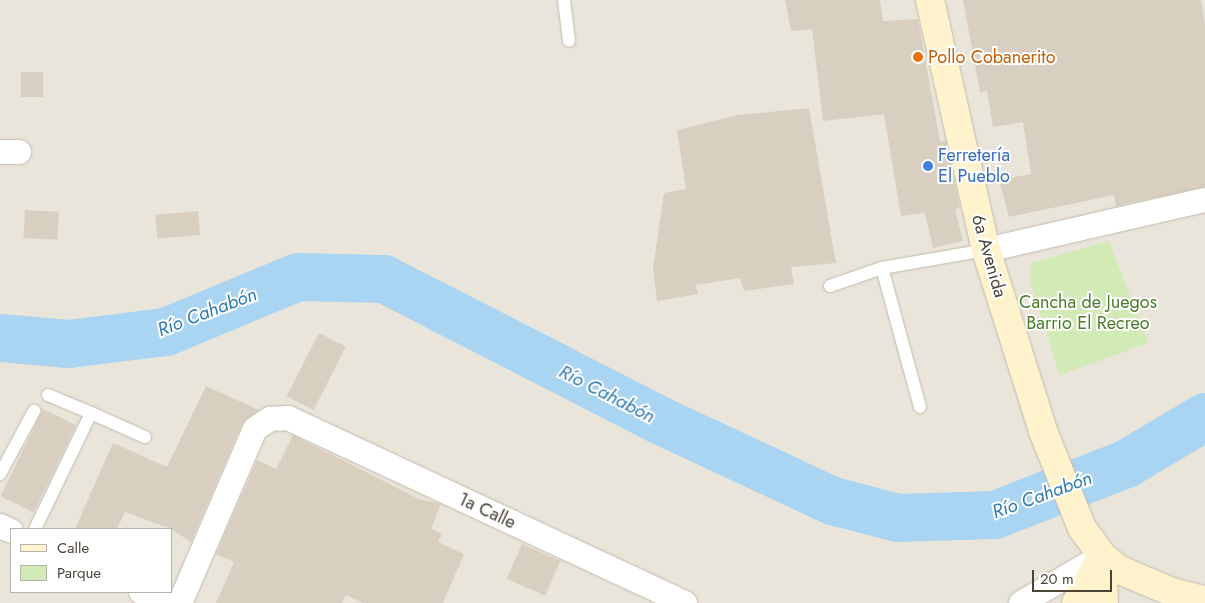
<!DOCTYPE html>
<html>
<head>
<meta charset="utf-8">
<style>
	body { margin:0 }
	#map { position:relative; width:1205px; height:603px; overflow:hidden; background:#f6f3ec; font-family:Jost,sans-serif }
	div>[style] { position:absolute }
	.residential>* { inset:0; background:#eae5da }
	.green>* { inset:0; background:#d2eab5 }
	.river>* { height:48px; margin:-24px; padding:0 24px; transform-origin:24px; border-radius:24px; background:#a9d4f2 }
	.building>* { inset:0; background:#d8cfc1; transform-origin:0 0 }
	.roads { filter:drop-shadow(0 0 1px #c2bbae) drop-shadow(0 0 1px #c2bbae) }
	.service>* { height:12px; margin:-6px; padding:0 6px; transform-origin:6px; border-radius:6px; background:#fff }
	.minor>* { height:24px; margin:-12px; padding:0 12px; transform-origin:12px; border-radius:12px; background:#fff }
	.secondary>* { height:28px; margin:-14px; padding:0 14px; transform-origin:14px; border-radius:14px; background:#fff3cd }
	.dots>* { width:14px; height:14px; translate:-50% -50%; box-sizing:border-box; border:2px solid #fff; border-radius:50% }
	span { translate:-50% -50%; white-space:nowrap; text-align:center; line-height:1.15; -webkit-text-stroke:4px #fff; paint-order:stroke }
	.food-label { font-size:18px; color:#c56008 }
	.left { translate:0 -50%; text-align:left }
	.shop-label { font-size:18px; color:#366cbe }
	.street-label { font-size:18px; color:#4b4439 }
	.park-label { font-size:18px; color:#4a7f2a }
	.water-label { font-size:19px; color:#2e7ab2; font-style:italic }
	.legend { position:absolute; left:10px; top:528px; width:162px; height:65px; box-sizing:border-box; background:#fff; border:1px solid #b7b4b0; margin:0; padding:6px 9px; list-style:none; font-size:15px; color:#4b4439 }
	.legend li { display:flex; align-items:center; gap:10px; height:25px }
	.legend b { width:25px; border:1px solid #b7b4b0 }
	.scale { position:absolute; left:1032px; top:570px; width:80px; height:22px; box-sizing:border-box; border:2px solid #4b4439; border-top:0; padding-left:6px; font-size:15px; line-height:18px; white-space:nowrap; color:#4b4439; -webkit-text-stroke:4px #fff; paint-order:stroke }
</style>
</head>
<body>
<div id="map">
	<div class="residential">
		<div style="clip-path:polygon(evenodd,0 0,1205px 0,1205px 603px,0 603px,0 0,11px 529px,171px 529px,171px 592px,11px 592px,11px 529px)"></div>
	</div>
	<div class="green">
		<div style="clip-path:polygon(1109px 241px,1148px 343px,1060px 375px,1030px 282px,1031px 263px)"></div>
	</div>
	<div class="river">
		<div style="left:0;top:338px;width:69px;rotate:5deg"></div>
		<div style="left:69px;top:344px;width:98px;rotate:-7.1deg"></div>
		<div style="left:166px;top:332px;width:143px;rotate:-22.6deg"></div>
		<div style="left:298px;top:277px;width:86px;rotate:1.3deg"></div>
		<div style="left:384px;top:279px;width:309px;rotate:27.1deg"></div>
		<div style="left:659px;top:420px;width:192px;rotate:25deg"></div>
		<div style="left:833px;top:501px;width:67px;rotate:14.7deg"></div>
		<div style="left:898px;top:518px;width:97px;rotate:-1.8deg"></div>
		<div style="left:995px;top:515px;width:141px;rotate:-21.3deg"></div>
		<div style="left:1126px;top:464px;width:92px;rotate:-30.7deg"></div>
	</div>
	<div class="building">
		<div style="clip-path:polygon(785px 0,880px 0,883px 21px,918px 19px,940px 142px,946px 141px,958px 198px,960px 208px,955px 209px,963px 241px,933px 248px,925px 213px,901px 216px,884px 114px,823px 121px,812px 29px,791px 31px)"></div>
		<div style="clip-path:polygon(963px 0,1201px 0,1205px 24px,1205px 187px,1116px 206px,1114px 195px,1009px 217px,999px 180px,1031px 174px,1023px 122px,993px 127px,987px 91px,980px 92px)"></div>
		<div style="left:21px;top:72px;width:22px;height:25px"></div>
		<div style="clip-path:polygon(809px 108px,836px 263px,791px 267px,794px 284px,744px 291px,740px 278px,696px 285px,698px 294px,657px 301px,653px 268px,664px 193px,686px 189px,677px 130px,738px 115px)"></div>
		<div style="left:25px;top:210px;width:34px;height:28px;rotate:3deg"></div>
		<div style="left:198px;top:211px;width:24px;height:43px;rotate:85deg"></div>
		<div style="left:319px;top:333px;width:30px;height:71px;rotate:27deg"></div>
		<div style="clip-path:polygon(206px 386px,259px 410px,242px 424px,191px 542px,171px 529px,125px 512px,117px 529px,75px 529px,113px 443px,167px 467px)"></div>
		<div style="left:43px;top:409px;width:37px;height:97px;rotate:26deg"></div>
		<div style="clip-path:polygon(293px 435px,419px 499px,441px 504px,431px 529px,442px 534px,438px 542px,464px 554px,443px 603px,363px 603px,346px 595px,342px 603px,216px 603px,234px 562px,216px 554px,257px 460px,276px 469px)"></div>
		<div style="left:522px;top:544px;width:42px;height:38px;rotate:24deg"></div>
	</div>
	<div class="roads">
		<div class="service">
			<div style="left:564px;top:0;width:41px;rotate:83deg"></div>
			<div style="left:882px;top:268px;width:144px;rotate:74.7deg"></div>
			<div style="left:830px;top:286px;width:55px;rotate:-19.1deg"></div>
			<div style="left:882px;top:268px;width:106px;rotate:-9.8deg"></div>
			<div style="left:48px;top:395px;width:47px;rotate:22.7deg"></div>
			<div style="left:0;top:474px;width:72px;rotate:-61.6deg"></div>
			<div style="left:35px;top:529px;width:129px;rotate:-64.2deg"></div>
			<div style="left:91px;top:413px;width:59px;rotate:24deg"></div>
		</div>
		<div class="minor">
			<div style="left:0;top:152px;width:19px"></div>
			<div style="left:986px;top:250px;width:225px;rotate:-12.9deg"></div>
			<div style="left:0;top:526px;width:12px;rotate:24deg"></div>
			<div style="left:141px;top:592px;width:26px;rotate:25deg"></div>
			<div style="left:180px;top:603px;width:189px;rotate:-66.7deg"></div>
			<div style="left:255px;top:429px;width:18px;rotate:-34deg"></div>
			<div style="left:270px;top:419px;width:18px;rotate:-3deg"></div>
			<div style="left:288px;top:418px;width:438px;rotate:25deg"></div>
			<div style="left:1021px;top:603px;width:94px;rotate:-30.1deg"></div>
		</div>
		<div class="secondary">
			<div style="left:930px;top:0;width:256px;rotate:77.4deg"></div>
			<div style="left:986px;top:250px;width:190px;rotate:72.5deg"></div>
			<div style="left:1043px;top:431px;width:105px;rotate:68.1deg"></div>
			<div style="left:1082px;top:528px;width:34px;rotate:54deg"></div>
			<div style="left:1102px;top:556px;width:23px;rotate:38deg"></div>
			<div style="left:1120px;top:570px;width:56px;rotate:22.9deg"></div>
			<div style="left:1172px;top:592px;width:34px;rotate:14deg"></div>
			<div style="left:1102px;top:556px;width:47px;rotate:87.6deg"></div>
			<div style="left:1076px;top:603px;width:54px;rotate:-61deg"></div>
		</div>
	</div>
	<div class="dots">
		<div style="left:918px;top:57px;background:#e8710a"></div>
		<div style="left:928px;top:166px;background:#3f7fe0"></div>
	</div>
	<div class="food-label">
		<span class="left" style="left:928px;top:57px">Pollo Cobanerito</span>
	</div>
	<div class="shop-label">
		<span class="left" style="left:938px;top:166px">Ferretería<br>El Pueblo</span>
	</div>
	<div class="street-label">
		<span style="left:989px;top:256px;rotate:74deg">6a Avenida</span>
		<span style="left:487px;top:511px;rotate:25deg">1a Calle</span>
	</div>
	<div class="park-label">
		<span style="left:1088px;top:313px">Cancha de Juegos<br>Barrio El Recreo</span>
	</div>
	<div class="water-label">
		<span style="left:207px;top:312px;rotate:-21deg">Río Cahabón</span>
		<span style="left:607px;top:394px;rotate:27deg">Río Cahabón</span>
		<span style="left:1042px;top:495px;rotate:-20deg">Río Cahabón</span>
	</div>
	<ul class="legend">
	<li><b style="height:6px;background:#fff3cd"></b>Calle</li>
	<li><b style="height:14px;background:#d2eab5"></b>Parque</li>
	</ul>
	<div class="scale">20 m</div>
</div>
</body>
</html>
